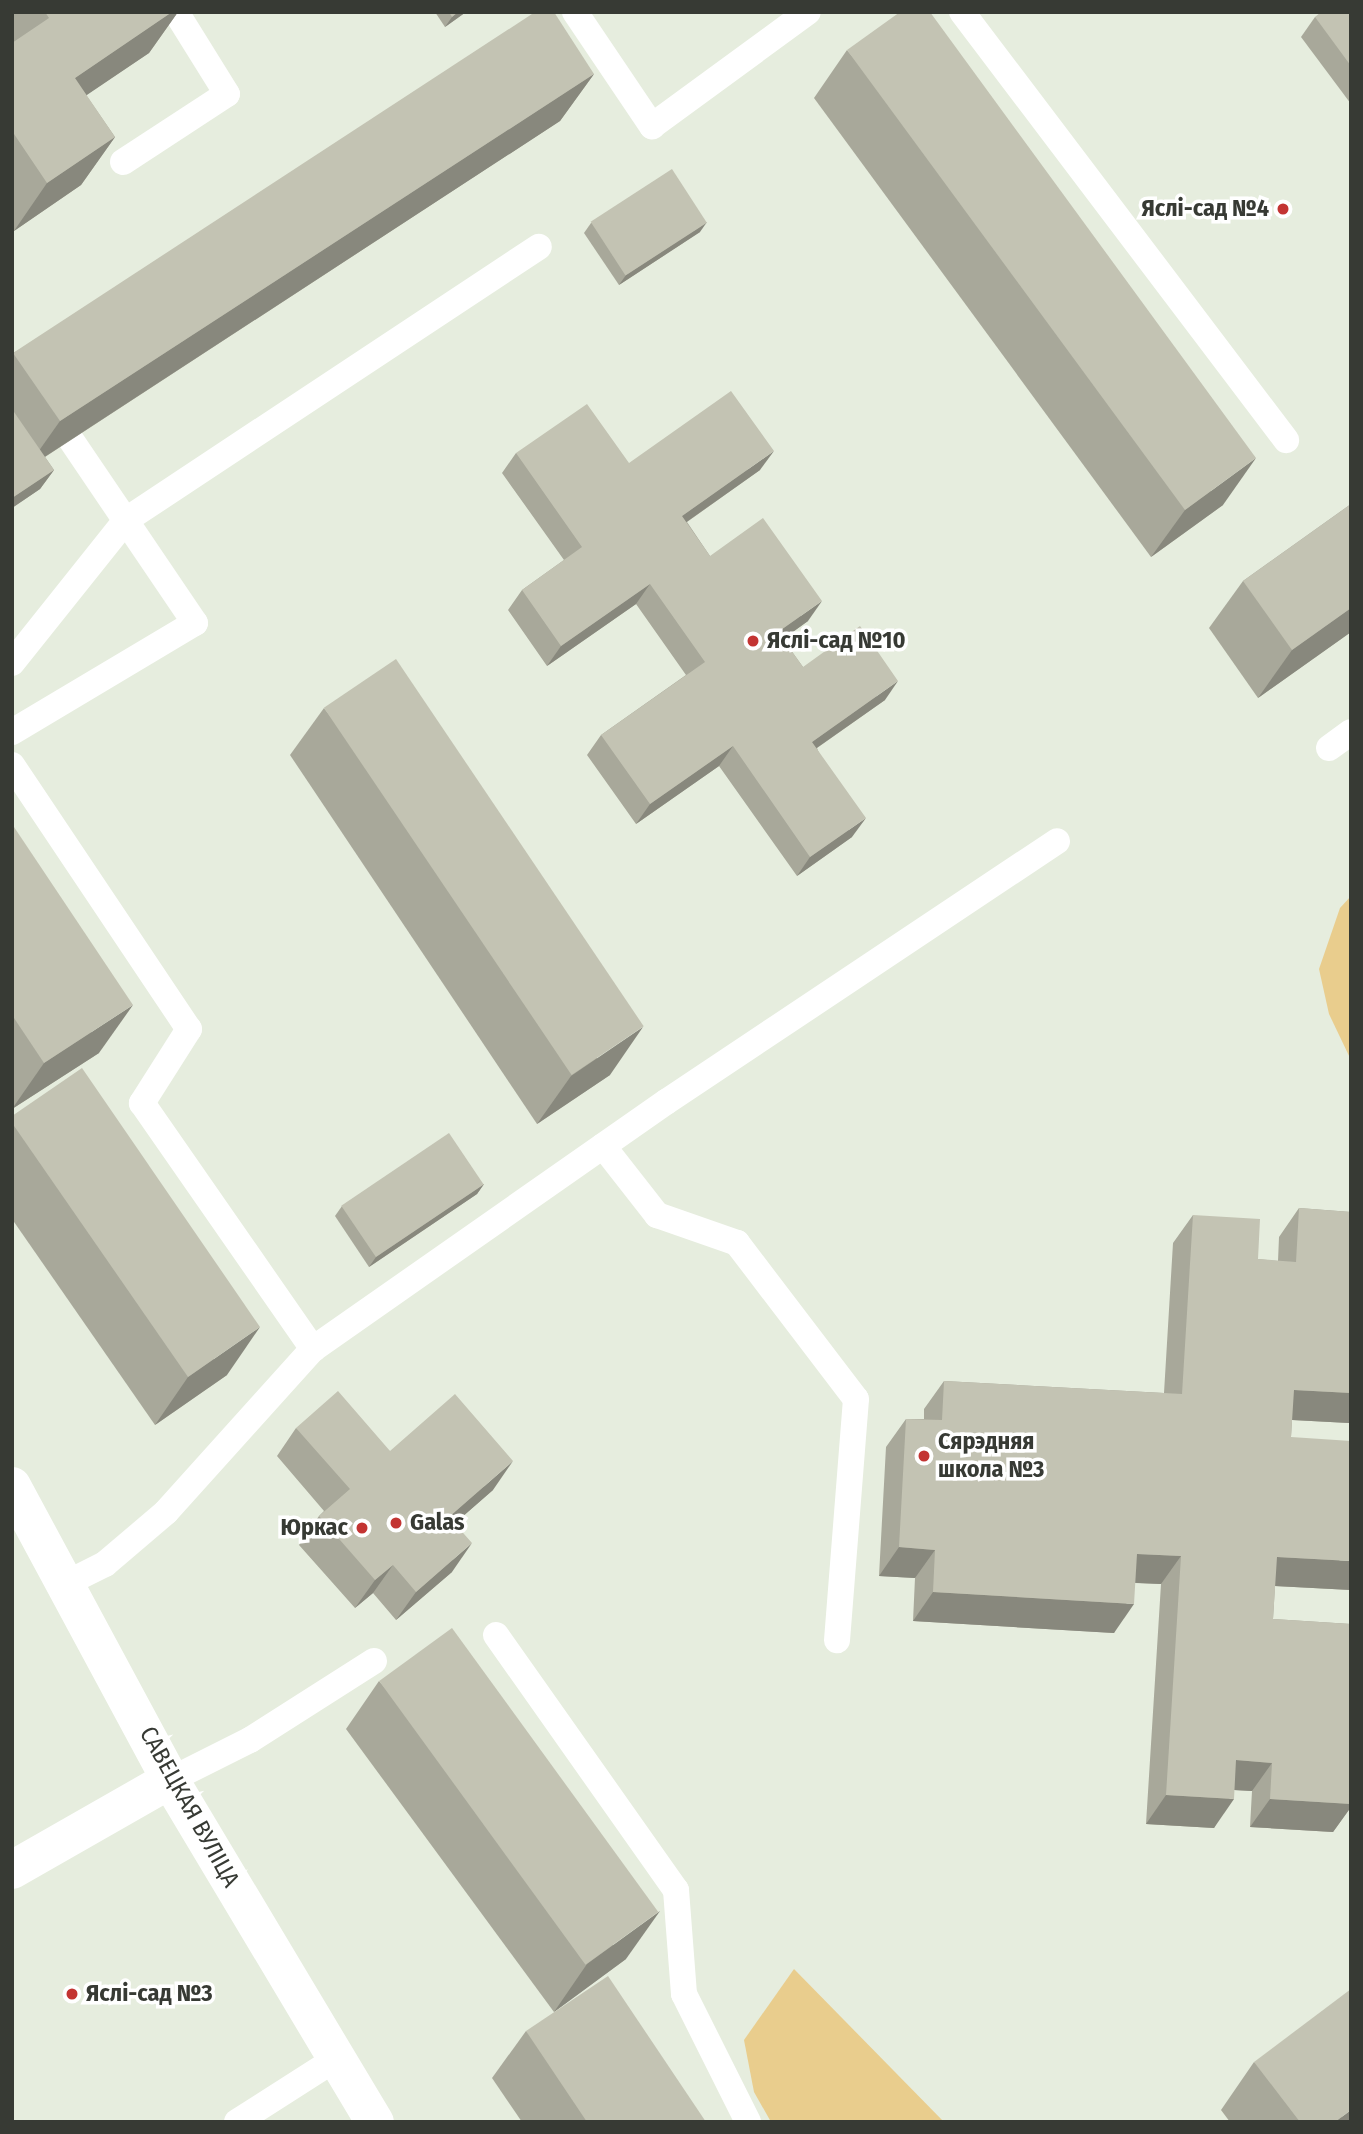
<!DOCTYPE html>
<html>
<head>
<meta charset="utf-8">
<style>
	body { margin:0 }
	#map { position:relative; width:1363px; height:2134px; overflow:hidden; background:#e6edde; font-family:"Fira Sans Condensed",sans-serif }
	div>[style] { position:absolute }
	.green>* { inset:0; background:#e9cd8d }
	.service>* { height:26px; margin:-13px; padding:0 13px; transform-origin:13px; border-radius:13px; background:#fff }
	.minor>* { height:38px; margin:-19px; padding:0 19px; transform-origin:19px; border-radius:19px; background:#fff }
	.tertiary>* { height:38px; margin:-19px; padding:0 19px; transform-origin:19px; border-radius:19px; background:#fff }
	.wall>* { inset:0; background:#a8a89a }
	.shaded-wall>* { inset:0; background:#88887d }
	.building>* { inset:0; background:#c3c3b3; transform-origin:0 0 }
	.dots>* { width:19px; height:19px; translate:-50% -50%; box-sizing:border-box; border:4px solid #fff; border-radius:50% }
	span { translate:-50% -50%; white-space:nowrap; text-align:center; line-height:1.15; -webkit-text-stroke:7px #fff; paint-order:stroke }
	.poi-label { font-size:24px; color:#373a34; font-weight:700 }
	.right { translate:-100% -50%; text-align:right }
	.left { translate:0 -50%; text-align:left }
	.street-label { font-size:24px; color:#373a34 }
	.frame { position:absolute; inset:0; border:14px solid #373a34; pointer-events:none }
</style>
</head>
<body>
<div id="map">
	<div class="green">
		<div style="clip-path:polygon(1351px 896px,1351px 1060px,1329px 1014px,1319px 969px,1340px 908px)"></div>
		<div style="clip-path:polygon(794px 1969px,944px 2122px,771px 2122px,754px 2092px,744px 2040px)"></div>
	</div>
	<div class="service">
		<div style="left:575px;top:12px;width:138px;rotate:56deg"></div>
		<div style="left:652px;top:126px;width:193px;rotate:-36.2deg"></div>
		<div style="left:962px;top:12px;width:537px;rotate:52.87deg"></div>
		<div style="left:123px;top:162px;width:124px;rotate:-33.2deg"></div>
		<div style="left:227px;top:94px;width:97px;rotate:-121.9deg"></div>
		<div style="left:12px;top:663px;width:183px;rotate:-51.4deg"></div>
		<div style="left:126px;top:520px;width:495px;rotate:-33.5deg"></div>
		<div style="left:12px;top:732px;width:213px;rotate:-30.8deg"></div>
		<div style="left:195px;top:623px;width:221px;rotate:-124.1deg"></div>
		<div style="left:1329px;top:748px;width:27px;rotate:-36deg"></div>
		<div style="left:12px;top:765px;width:318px;rotate:56.2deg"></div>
		<div style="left:189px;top:1029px;width:88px;rotate:122.4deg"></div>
		<div style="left:142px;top:1103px;width:300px;rotate:55.2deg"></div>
		<div style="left:603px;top:1146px;width:88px;rotate:52deg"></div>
		<div style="left:657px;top:1215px;width:85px;rotate:19.3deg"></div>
		<div style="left:737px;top:1243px;width:196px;rotate:52.7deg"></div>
		<div style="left:856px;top:1399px;width:242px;rotate:94.5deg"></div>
		<div style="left:65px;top:1584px;width:45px;rotate:-26.6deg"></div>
		<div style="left:105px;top:1564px;width:80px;rotate:-40.4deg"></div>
		<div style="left:166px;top:1512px;width:219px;rotate:-48deg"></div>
		<div style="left:313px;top:1349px;width:431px;rotate:-35deg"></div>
		<div style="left:666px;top:1102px;width:470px;rotate:-33.7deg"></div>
		<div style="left:496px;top:1635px;width:312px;rotate:54.8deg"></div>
		<div style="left:676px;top:1890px;width:104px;rotate:85.6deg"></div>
		<div style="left:684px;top:1994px;width:143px;rotate:63.4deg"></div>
		<div style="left:170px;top:1780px;width:89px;rotate:-26.6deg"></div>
		<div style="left:250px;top:1740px;width:147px;rotate:-32.5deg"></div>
		<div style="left:237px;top:2122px;width:119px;rotate:-32.6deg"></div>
	</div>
	<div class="minor">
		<div style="left:12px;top:1870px;width:182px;rotate:-29.7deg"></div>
	</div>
	<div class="tertiary">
		<div style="left:12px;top:1486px;width:334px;rotate:61.7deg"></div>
		<div style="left:170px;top:1780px;width:399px;rotate:59.1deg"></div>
	</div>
	<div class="wall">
		<div style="clip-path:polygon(12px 12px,178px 12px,149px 53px,86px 95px,115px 137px,81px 185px,14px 231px,12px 228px)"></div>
		<div style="clip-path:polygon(435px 12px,466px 12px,445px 27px)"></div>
		<div style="clip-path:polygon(1351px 12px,1351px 104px,1301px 37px,1315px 17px)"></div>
		<div style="clip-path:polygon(847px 50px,1223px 505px,1151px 557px,814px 98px)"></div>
		<div style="clip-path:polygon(594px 74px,560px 121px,45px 457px,54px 470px,40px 489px,12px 508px,13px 353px)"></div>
		<div style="clip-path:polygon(591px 223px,700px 232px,619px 285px,584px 233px)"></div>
		<div style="clip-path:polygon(516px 453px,629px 463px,760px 470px,687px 522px,710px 556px,808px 621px,783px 639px,803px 667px,885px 700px,817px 748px,852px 837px,797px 876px,719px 766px,636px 824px,587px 755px,601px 735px,686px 675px,636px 604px,547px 666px,508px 610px,522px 590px,564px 560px,502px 473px)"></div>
		<div style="clip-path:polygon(1351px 504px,1351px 632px,1258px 698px,1209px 628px,1243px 581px)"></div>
		<div style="clip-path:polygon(324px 708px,610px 1075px,537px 1124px,290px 755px)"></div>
		<div style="clip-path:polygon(12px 824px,99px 1053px,12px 1109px)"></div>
		<div style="clip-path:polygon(12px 1116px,227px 1375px,155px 1425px,12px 1219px)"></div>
		<div style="clip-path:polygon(484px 1184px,477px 1194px,369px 1267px,335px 1216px,342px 1206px)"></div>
		<div style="clip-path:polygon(1299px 1208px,1351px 1212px,1351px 1420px,1349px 1423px,1292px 1420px,1291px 1437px,1351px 1590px,1275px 1586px,1273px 1619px,1351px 1624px,1351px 1807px,1333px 1832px,1250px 1827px,1252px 1791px,1234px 1790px,1214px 1828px,1146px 1824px,1161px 1584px,1135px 1583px,1114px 1633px,913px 1621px,915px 1578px,879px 1576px,886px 1447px,906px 1419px,924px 1419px,924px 1409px,944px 1381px,1164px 1393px,1173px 1243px,1193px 1215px,1258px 1259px,1278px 1261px,1279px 1237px)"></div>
		<div style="clip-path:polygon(296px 1428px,390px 1451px,493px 1490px,455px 1523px,452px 1572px,396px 1620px,373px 1593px,355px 1608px,299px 1545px,319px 1516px,324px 1511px,277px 1456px)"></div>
		<div style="clip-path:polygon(379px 1681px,626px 1959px,554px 2012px,346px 1729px)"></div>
		<div style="clip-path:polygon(526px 2031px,706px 2122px,522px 2122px,492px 2078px)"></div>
		<div style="clip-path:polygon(1254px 2062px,1351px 2122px,1230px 2122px,1221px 2110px)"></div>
	</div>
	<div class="shaded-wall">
		<div style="clip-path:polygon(172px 12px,178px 12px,149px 53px,41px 126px,75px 78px)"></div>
		<div style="clip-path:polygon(458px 12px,466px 12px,445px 27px,452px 17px)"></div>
		<div style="clip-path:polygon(594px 74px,560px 121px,26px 469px,60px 421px)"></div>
		<div style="clip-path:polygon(115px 137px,81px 185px,14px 231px,47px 183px)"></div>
		<div style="clip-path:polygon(707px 222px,700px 232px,619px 285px,626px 275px)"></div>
		<div style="clip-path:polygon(774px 451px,760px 470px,668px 535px,682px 516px)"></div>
		<div style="clip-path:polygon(1256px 458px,1223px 505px,1151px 557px,1185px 510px)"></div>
		<div style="clip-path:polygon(54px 470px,40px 489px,12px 508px,12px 498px)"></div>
		<div style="clip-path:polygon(650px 584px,636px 604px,547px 666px,561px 646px)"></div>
		<div style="clip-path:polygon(822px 601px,808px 621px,765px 652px,778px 632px)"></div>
		<div style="clip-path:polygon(1351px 608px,1351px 632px,1258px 698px,1292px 650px)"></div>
		<div style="clip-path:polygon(898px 681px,885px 700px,798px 761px,812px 742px)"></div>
		<div style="clip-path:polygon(733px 746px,719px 766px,636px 824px,650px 804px)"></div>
		<div style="clip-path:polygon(866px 818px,852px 837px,797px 876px,810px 857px)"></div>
		<div style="clip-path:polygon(133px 1005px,99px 1053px,12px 1109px,44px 1063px)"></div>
		<div style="clip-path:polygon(643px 1027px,610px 1075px,537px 1124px,571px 1076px)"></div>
		<div style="clip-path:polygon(484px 1184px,477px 1194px,369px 1267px,376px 1257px)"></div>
		<div style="clip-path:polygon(260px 1327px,227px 1375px,155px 1425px,188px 1377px)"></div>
		<div style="clip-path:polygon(1294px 1390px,1351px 1393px,1351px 1420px,1349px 1423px,1274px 1419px)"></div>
		<div style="clip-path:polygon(513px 1461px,493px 1490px,429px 1546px,449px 1517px)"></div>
		<div style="clip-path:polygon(472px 1543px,452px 1572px,396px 1620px,416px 1592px)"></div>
		<div style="clip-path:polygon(899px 1547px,935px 1550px,915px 1578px,879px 1576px)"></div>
		<div style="clip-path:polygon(1137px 1554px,1181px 1556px,1161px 1584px,1117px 1582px)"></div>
		<div style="clip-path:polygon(1277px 1557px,1351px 1561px,1351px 1590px,1257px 1585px)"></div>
		<div style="clip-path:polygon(393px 1565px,373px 1593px,355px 1608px,375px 1580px)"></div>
		<div style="clip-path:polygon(933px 1592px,1134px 1604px,1114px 1633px,913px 1621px)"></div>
		<div style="clip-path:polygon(1236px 1760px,1272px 1763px,1252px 1791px,1216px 1789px)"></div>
		<div style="clip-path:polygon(1166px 1795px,1234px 1799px,1214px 1828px,1146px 1824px)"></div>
		<div style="clip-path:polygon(1270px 1799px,1351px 1804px,1351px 1807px,1333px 1832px,1250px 1827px)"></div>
		<div style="clip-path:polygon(660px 1911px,626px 1959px,554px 2012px,587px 1964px)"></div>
		<div style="clip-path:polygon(1351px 2110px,1351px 2122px,1335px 2122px)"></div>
	</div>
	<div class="building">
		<div style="clip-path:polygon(45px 12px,172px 12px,75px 78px,115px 137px,47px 183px,12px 131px,12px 43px,49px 18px)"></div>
		<div style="clip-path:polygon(449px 12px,458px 12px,452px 17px)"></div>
		<div style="clip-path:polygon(535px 12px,554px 12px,594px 74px,60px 421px,13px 353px)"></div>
		<div style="clip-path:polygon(900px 12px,930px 12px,1256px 458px,1185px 510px,847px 50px)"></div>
		<div style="clip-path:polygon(1321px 12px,1351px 12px,1351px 66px,1315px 17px)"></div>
		<div style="left:672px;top:169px;width:64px;height:97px;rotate:57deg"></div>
		<div style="clip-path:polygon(731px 391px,774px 451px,682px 516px,710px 556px,763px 518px,822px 601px,778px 632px,803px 667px,860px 626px,898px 681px,812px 742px,866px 818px,810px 857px,733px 746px,650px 804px,601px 735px,705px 662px,650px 584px,561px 646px,522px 590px,582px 547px,516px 453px,587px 404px,629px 463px)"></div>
		<div style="clip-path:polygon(12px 409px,54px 470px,12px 498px)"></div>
		<div style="clip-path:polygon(1351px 504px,1351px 608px,1292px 650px,1243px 581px)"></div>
		<div style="left:396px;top:659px;width:443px;height:87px;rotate:56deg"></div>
		<div style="clip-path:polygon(12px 824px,133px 1005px,44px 1063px,12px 1015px)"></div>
		<div style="clip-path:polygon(82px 1068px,260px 1327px,188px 1377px,12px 1123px,12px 1116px)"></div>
		<div style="left:449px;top:1133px;width:62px;height:130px;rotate:56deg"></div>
		<div style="clip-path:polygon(1299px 1208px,1351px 1212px,1351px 1393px,1294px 1390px,1291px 1437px,1351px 1441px,1351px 1561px,1277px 1557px,1273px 1619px,1351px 1624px,1351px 1804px,1270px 1799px,1272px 1763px,1236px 1760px,1234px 1799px,1166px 1795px,1181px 1556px,1137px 1554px,1134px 1604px,933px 1592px,935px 1550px,899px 1547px,906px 1419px,942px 1420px,944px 1381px,1182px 1394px,1193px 1215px,1260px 1219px,1258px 1259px,1296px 1262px)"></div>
		<div style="clip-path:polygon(338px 1391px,390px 1451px,455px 1394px,513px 1461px,449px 1517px,472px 1543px,416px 1592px,393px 1565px,375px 1580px,319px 1516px,350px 1489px,296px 1428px)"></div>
		<div style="left:452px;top:1628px;width:351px;height:90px;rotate:54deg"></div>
		<div style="clip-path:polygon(608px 1976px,706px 2122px,587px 2122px,526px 2031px)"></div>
		<div style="clip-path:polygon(1351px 1989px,1351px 2110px,1335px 2122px,1300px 2122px,1254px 2062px)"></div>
	</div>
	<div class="dots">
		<div style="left:1283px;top:209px;background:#c33432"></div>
		<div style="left:753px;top:641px;background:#c33432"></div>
		<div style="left:924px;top:1456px;background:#c33432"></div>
		<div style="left:396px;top:1523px;background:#c33432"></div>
		<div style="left:362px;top:1528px;background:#c33432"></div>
		<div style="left:72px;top:1994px;background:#c33432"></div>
	</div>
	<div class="poi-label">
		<span class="right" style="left:1269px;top:209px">Яслі-сад №4</span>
		<span class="left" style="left:767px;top:641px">Яслі-сад №10</span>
		<span class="left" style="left:938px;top:1456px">Сярэдняя<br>школа №3</span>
		<span class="left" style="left:410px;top:1523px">Galas</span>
		<span class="right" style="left:348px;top:1528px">Юркас</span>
		<span class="left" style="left:86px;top:1994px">Яслі-сад №3</span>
	</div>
	<div class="street-label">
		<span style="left:189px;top:1807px;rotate:61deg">САВЕЦКАЯ ВУЛІЦА</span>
	</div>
	<div class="frame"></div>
</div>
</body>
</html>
